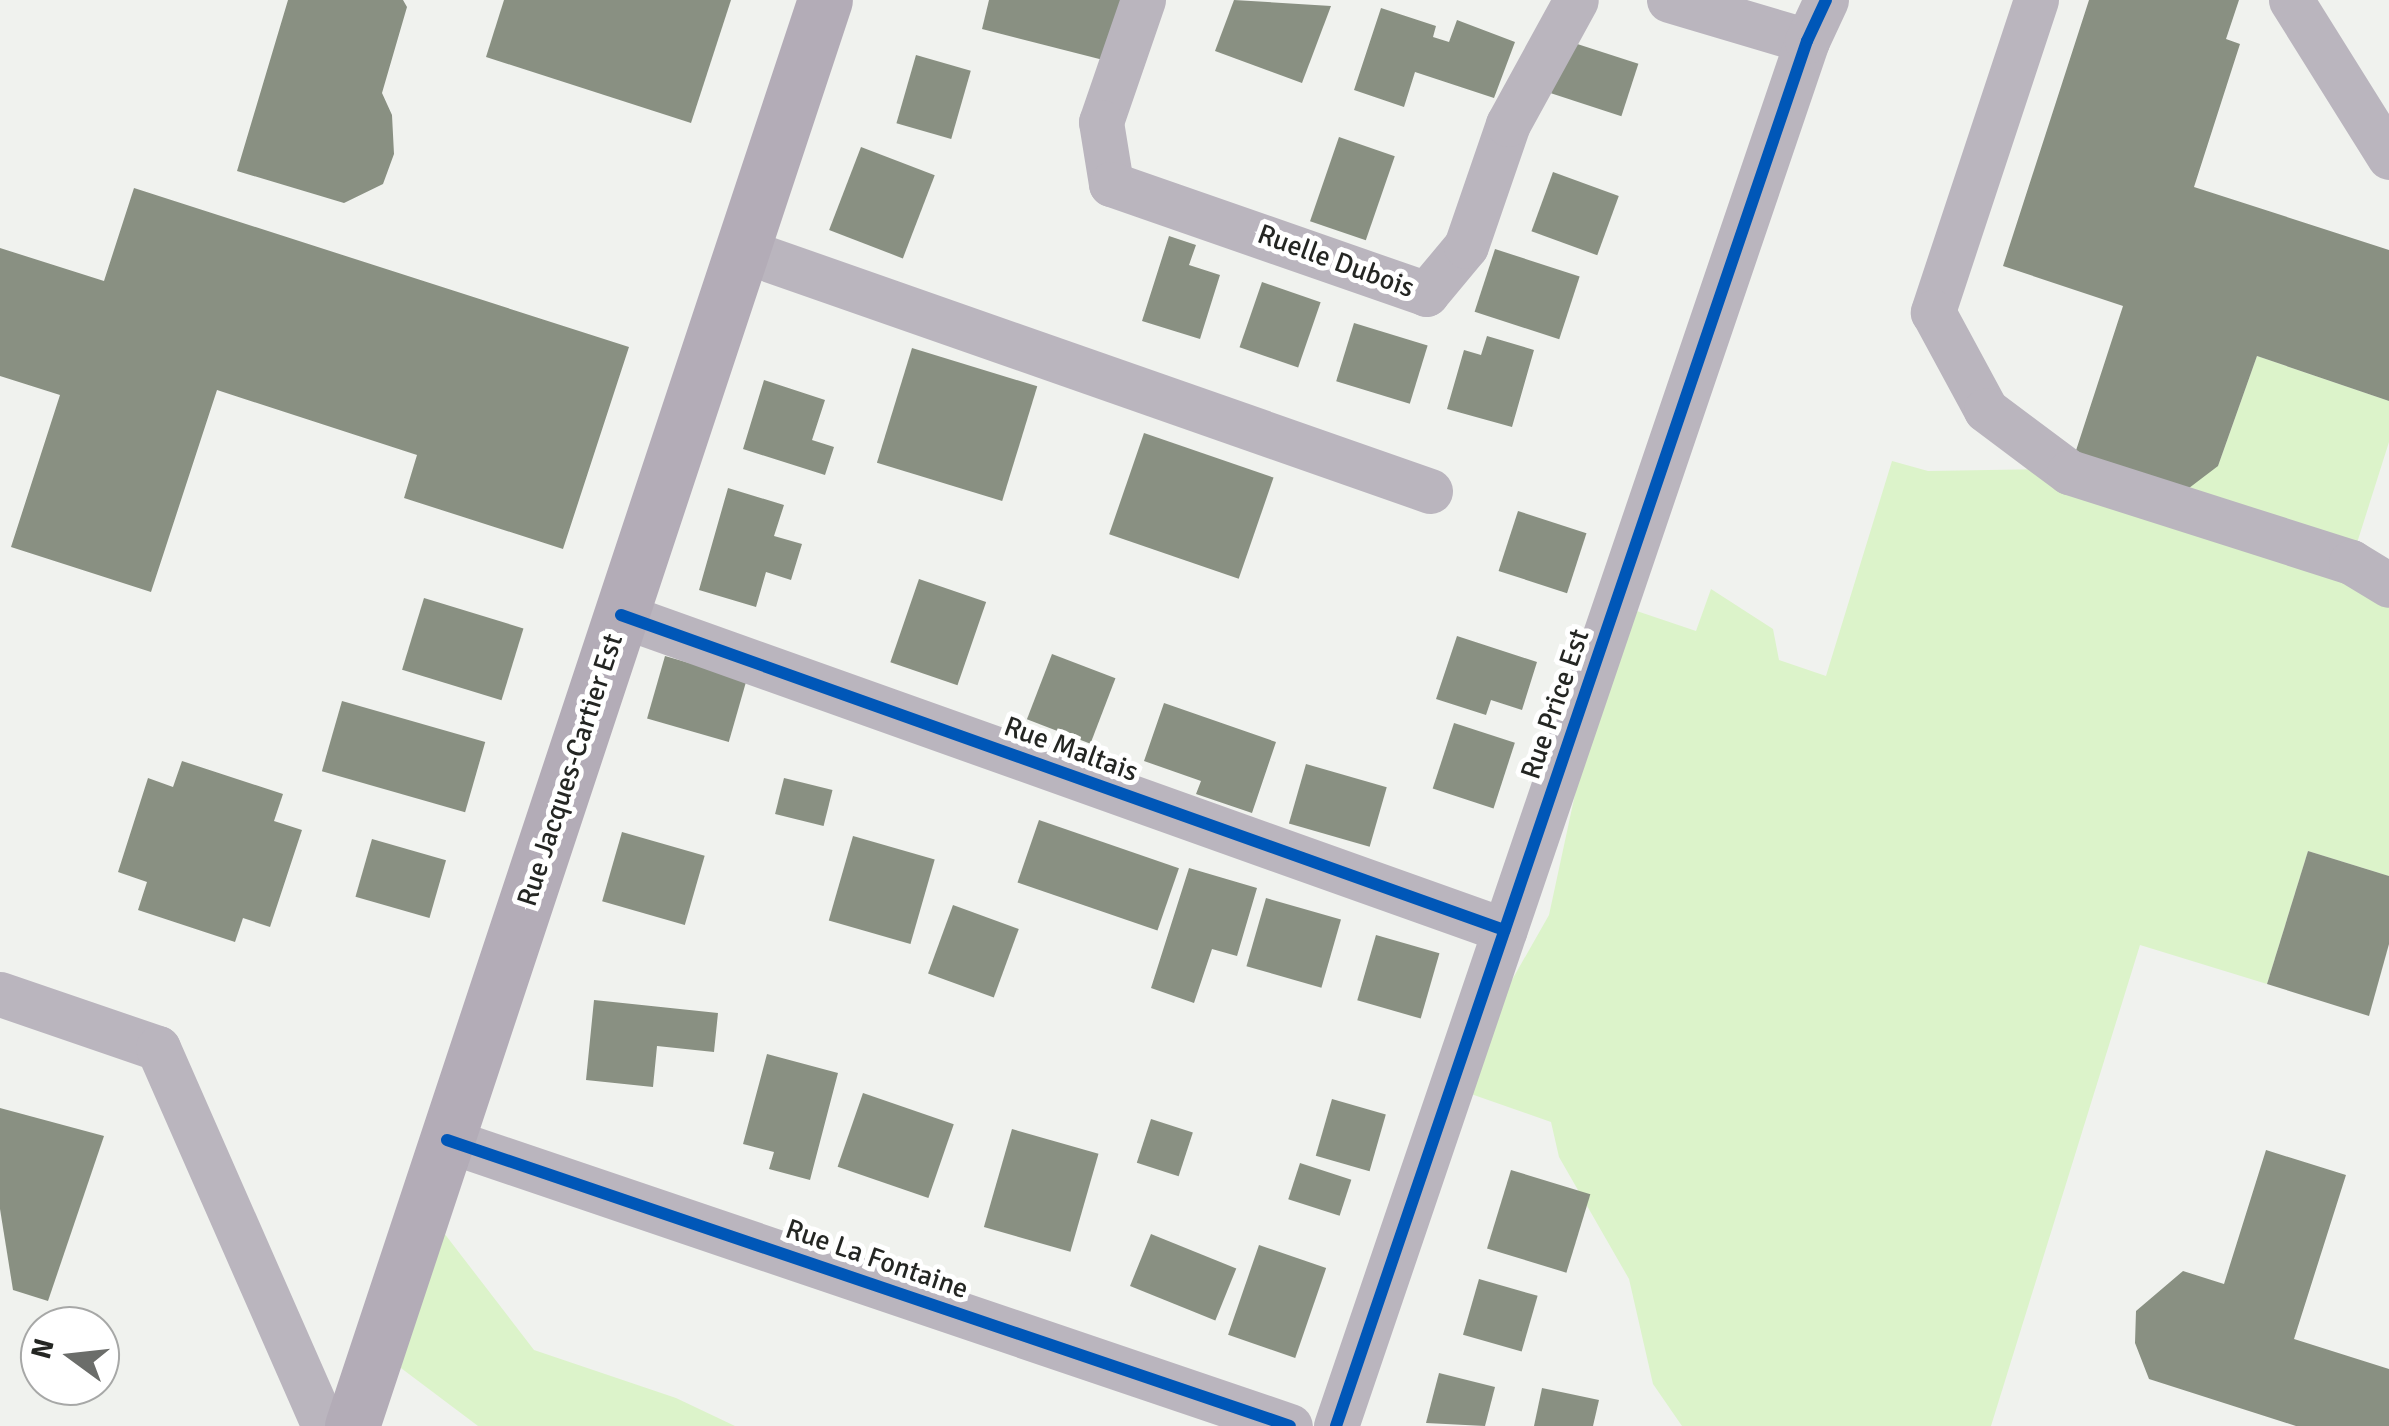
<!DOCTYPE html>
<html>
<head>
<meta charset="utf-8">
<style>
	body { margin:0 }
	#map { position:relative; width:2389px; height:1426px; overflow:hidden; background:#f0f2ee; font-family:Signika,sans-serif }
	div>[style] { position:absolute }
	.green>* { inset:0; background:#dcf3ca }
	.building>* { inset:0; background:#899082; transform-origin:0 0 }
	.minor>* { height:45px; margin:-22.5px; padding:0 22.5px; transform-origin:22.5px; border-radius:22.5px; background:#bab5be }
	.major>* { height:55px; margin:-27.5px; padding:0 27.5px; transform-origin:27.5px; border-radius:27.5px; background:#b3acb7 }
	.cycleway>* { height:12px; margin:-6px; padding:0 6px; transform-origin:6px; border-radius:6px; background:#0057b8 }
	span { translate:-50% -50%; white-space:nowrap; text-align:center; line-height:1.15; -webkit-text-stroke:10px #fff; paint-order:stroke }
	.street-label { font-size:28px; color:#242623 }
	.north { position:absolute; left:20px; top:1306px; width:100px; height:100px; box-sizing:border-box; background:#fff; border:2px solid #a7a8a7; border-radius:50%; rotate:285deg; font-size:28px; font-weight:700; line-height:40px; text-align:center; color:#242623 }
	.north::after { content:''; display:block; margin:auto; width:35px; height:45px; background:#6b6d6a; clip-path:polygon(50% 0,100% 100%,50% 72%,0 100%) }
</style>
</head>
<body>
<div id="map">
	<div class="green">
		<div style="clip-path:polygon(2257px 356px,2389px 401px,2389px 442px,2351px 562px,2389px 585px,2389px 876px,2308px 851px,2267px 984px,2140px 945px,1991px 1426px,1682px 1426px,1653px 1384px,1629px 1279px,1559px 1157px,1551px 1122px,1451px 1087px,1549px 915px,1616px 604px,1696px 631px,1711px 589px,1773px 629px,1779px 660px,1826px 676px,1892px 461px,1928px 471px,2218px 466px)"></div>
		<div style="clip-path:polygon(424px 1207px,534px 1350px,676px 1398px,735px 1426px,478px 1426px,377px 1350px)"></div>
	</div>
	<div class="building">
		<div style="clip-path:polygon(288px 0,403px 0,407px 7px,382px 93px,392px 115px,394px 154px,383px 184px,344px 203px,237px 171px)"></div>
		<div style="clip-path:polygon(504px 0,731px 0,691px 123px,486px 57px)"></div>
		<div style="clip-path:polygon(989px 0,1135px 0,1119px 64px,982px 29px)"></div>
		<div style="clip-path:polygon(1234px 0,1331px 6px,1302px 83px,1215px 51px)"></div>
		<div style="clip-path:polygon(2089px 0,2239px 0,2226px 39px,2240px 44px,2194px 187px,2389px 250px,2389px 401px,2257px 356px,2218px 466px,2168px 504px,2069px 472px,2123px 306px,2003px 266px)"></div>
		<div style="clip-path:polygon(1381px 8px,1436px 26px,1433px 37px,1449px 42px,1457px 20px,1515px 42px,1494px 98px,1415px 72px,1404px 107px,1354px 90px)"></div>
		<div style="left:1568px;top:41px;width:74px;height:55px;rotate:18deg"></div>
		<div style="left:916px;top:55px;width:57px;height:71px;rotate:16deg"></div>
		<div style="left:1339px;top:137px;width:59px;height:89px;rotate:19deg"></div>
		<div style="left:861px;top:147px;width:79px;height:89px;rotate:21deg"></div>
		<div style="left:1553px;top:172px;width:70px;height:63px;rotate:20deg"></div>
		<div style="clip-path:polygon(134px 188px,629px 347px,563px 549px,404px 498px,417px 455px,217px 390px,151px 592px,11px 547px,60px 395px,0 376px,0 248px,104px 281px)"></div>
		<div style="clip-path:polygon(1169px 236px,1196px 245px,1189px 265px,1220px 275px,1200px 339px,1142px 321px)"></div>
		<div style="left:1495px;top:249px;width:89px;height:66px;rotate:18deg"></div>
		<div style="left:1262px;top:282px;width:62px;height:69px;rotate:19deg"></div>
		<div style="left:1354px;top:323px;width:77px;height:61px;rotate:17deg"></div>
		<div style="clip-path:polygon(1487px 336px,1534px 350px,1512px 427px,1447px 409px,1464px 350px,1481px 355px)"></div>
		<div style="left:912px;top:348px;width:131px;height:120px;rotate:17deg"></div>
		<div style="clip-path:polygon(764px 380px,825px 400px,812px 440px,834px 447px,825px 475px,743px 449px)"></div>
		<div style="left:1144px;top:433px;width:137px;height:107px;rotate:19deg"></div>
		<div style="clip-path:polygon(728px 488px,784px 505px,774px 536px,802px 544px,791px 580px,766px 572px,756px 607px,699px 590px)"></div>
		<div style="left:1518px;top:511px;width:72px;height:63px;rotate:18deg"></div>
		<div style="left:919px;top:579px;width:71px;height:88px;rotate:19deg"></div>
		<div style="left:424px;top:598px;width:104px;height:75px;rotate:17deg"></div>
		<div style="clip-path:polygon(1457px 636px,1537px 662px,1522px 710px,1491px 700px,1486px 715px,1436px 699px)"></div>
		<div style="left:1052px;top:654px;width:68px;height:70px;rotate:21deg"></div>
		<div style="left:665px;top:656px;width:85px;height:65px;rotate:16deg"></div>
		<div style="left:342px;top:701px;width:149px;height:73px;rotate:16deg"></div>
		<div style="clip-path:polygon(1164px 703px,1276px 742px,1252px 813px,1196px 794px,1201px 781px,1144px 761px)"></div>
		<div style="left:1454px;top:723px;width:64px;height:69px;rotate:18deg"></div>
		<div style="clip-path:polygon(182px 761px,283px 794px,274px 821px,302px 830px,270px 927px,243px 918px,235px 942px,138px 910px,147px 882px,118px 872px,148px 778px,173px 787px)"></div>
		<div style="left:1306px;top:764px;width:84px;height:62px;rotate:16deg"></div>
		<div style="left:784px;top:778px;width:50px;height:37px;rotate:14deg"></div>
		<div style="left:1039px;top:820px;width:148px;height:66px;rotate:19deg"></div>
		<div style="left:622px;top:832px;width:86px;height:72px;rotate:16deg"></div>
		<div style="left:853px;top:836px;width:85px;height:88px;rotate:16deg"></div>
		<div style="left:372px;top:839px;width:77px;height:60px;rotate:16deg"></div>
		<div style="clip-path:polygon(2308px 851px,2389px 876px,2389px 944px,2369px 1016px,2267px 984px)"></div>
		<div style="clip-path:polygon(1189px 868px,1257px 888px,1237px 956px,1212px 949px,1194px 1003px,1151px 988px)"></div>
		<div style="left:1266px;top:898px;width:78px;height:71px;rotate:16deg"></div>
		<div style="left:953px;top:905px;width:70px;height:73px;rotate:20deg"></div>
		<div style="left:1376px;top:935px;width:66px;height:68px;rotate:16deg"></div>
		<div style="clip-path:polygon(594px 1000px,718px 1013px,714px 1052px,657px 1046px,653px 1087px,586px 1080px)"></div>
		<div style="clip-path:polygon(767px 1054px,838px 1073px,810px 1180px,769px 1169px,774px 1152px,743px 1144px)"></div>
		<div style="left:863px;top:1093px;width:96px;height:78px;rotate:19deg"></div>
		<div style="left:1332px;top:1099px;width:56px;height:59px;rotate:16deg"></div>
		<div style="clip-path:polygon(0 1108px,104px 1136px,48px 1301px,13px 1290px,0 1209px)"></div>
		<div style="left:1151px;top:1119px;width:44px;height:46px;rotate:18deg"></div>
		<div style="left:1012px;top:1129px;width:90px;height:102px;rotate:16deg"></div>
		<div style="clip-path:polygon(2266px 1150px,2346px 1175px,2294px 1339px,2389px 1369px,2389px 1426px,2296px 1426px,2149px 1379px,2135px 1343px,2136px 1311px,2183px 1271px,2224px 1284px)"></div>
		<div style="left:1300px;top:1163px;width:54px;height:38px;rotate:18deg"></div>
		<div style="left:1511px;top:1170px;width:83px;height:82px;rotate:17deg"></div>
		<div style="left:1151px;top:1234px;width:92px;height:56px;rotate:22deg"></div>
		<div style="left:1259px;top:1245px;width:71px;height:95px;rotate:19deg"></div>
		<div style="left:1479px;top:1279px;width:61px;height:58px;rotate:16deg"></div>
		<div style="clip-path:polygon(1439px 1373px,1495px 1387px,1485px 1426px,1426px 1423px)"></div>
		<div style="clip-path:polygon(1542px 1388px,1599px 1400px,1593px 1426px,1534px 1426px)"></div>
	</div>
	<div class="minor">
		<div style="left:1143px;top:0;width:129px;rotate:109deg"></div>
		<div style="left:1101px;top:122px;width:63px;rotate:80.8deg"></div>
		<div style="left:1111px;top:184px;width:334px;rotate:19.2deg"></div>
		<div style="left:1426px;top:294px;width:62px;rotate:-50.2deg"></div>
		<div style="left:1466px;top:246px;width:129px;rotate:-71deg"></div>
		<div style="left:1508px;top:124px;width:141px;rotate:-61.3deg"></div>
		<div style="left:1669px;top:0;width:144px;rotate:16.5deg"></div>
		<div style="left:2036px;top:0;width:329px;rotate:108.3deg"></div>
		<div style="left:1933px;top:312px;width:111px;rotate:61.6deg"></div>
		<div style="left:1986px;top:410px;width:104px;rotate:36.8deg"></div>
		<div style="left:2069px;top:472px;width:296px;rotate:17.7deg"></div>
		<div style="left:2351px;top:562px;width:44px;rotate:31.2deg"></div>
		<div style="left:2291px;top:0;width:185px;rotate:58deg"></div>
		<div style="left:742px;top:250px;width:729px;rotate:19.3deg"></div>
		<div style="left:621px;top:615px;width:938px;rotate:19.63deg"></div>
		<div style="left:0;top:994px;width:167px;rotate:18.9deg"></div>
		<div style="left:158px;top:1048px;width:413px;rotate:66.3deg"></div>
		<div style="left:447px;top:1140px;width:890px;rotate:18.74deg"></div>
		<div style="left:1336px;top:1426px;width:1463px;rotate:-71.22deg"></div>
		<div style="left:1807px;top:41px;width:45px;rotate:-65.1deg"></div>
	</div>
	<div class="major">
		<div style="left:352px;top:1426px;width:1502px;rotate:-71.65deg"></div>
	</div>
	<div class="cycleway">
		<div style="left:621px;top:615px;width:938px;rotate:19.63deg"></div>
		<div style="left:447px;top:1140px;width:890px;rotate:18.74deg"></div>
		<div style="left:1336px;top:1426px;width:1463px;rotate:-71.22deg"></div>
		<div style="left:1807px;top:41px;width:45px;rotate:-65.1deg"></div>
	</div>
	<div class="street-label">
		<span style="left:1336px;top:261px;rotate:20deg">Ruelle Dubois</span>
		<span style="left:1555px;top:704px;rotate:-71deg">Rue Price Est</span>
		<span style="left:1071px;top:749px;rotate:20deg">Rue Maltais</span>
		<span style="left:570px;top:770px;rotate:-72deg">Rue Jacques-Cartier Est</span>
		<span style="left:877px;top:1259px;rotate:19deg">Rue La Fontaine</span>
	</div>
	<div class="north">N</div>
</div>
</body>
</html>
